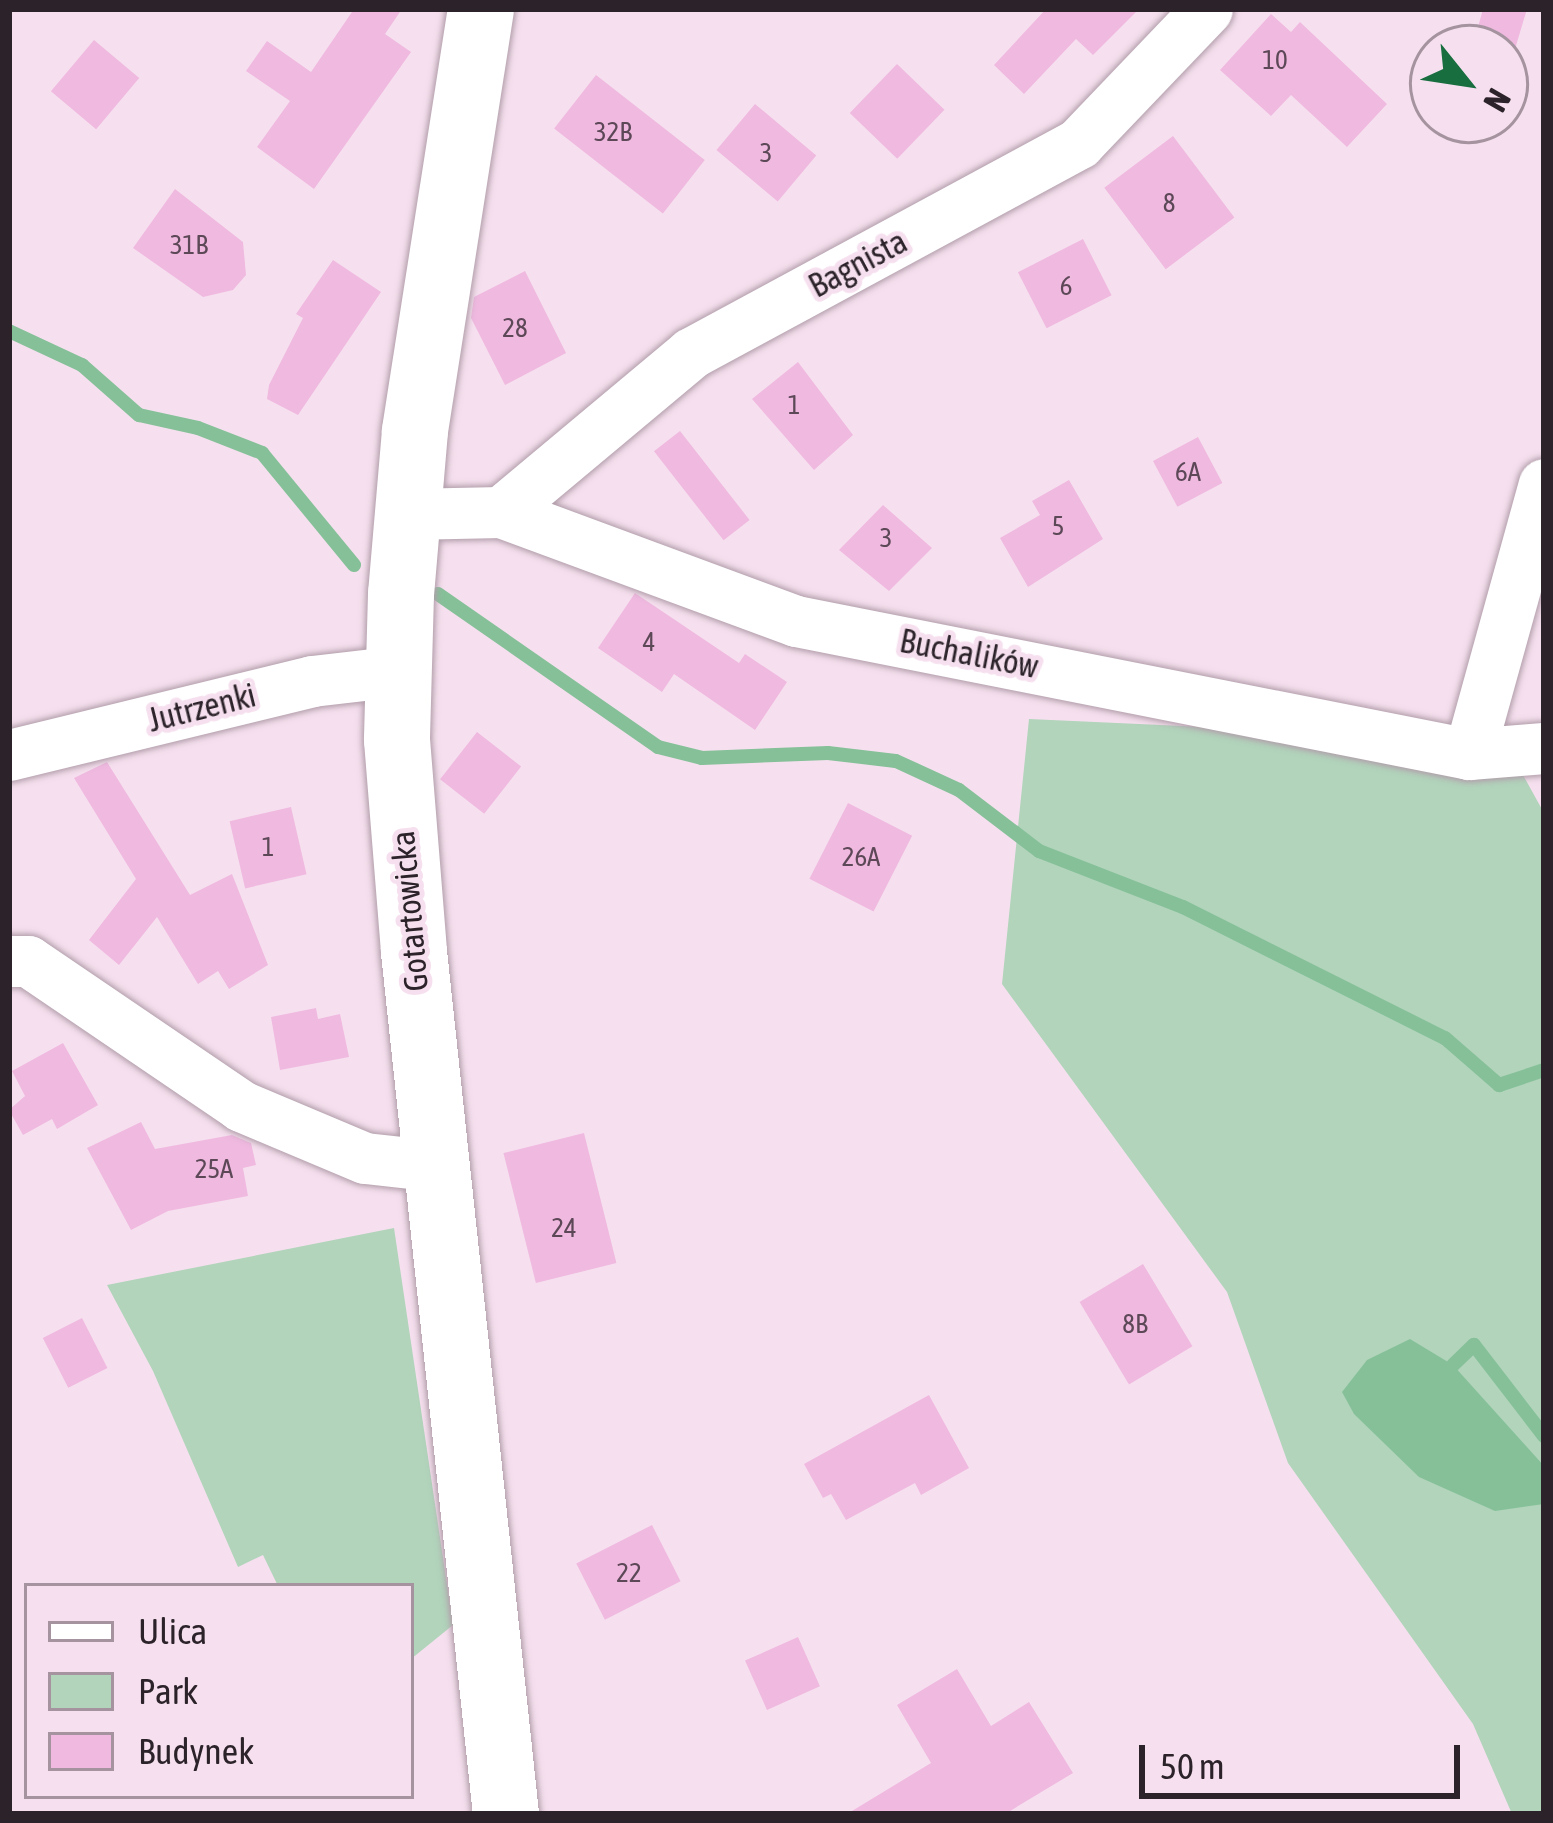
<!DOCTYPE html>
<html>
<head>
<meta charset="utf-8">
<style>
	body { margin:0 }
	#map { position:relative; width:1553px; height:1823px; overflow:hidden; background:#f6e0ef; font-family:"Asap Condensed",sans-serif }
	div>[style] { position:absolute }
	.green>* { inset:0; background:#b1d4bb }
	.forest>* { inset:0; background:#86c099 }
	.stream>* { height:14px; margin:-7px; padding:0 7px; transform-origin:7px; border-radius:7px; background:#86c099 }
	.building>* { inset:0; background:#f0b9e0; transform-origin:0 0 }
	.roads { filter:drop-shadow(0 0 3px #b19daa) drop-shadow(0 0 3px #b19daa) }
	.street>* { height:51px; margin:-25.5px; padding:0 25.5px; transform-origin:25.5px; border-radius:25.5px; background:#fff }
	.secondary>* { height:66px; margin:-33px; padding:0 33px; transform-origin:33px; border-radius:33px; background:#fff }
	span { translate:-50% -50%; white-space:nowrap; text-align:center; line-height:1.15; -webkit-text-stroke:10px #f6e0ef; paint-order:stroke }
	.number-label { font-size:27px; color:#5c4857 }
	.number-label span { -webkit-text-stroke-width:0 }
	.street-label { font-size:33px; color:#2b2329 }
	.frame { position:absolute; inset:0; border:12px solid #2b2329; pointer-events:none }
	.legend { position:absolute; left:24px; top:1583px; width:390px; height:216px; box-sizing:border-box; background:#f6e0ef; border:3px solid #a594a0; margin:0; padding:15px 21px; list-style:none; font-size:36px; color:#2b2329 }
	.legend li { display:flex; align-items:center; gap:24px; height:60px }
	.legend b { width:60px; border:3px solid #a594a0 }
	.north { position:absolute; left:1409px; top:24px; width:120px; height:120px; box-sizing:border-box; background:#f6e0ef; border:3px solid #a594a0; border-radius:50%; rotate:120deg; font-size:33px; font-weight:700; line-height:48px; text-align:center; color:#2b2329 }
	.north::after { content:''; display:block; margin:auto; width:42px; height:54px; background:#196e40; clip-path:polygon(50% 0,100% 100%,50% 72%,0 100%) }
	.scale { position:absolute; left:1139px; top:1745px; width:321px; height:54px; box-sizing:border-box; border:6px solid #2b2329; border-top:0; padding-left:15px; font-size:36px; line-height:42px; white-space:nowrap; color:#2b2329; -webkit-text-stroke:9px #f6e0ef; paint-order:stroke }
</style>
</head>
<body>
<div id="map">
	<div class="green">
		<div style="clip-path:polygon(1029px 719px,1227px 728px,1523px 775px,1544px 813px,1544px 1814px,1512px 1814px,1473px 1724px,1288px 1463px,1227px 1292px,1002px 984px)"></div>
		<div style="clip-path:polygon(394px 1228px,453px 1625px,411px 1659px,411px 1586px,278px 1586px,263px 1555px,238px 1567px,153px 1371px,107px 1285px)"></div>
	</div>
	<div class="forest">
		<div style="clip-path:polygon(1410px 1339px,1453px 1365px,1544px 1466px,1544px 1504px,1495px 1511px,1419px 1477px,1354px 1414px,1342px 1392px,1367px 1360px)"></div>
	</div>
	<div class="stream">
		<div style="left:9px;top:331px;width:81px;rotate:25deg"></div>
		<div style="left:82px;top:365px;width:76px;rotate:41.3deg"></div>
		<div style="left:139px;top:415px;width:60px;rotate:12.4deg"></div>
		<div style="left:198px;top:428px;width:69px;rotate:21.3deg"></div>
		<div style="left:262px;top:453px;width:145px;rotate:50.6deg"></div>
		<div style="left:438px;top:594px;width:268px;rotate:34.8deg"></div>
		<div style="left:658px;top:747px;width:45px;rotate:14deg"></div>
		<div style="left:702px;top:758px;width:126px;rotate:-2.3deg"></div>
		<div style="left:828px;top:753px;width:68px;rotate:6.7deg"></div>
		<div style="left:896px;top:761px;width:69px;rotate:24.7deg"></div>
		<div style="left:959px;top:790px;width:101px;rotate:37.3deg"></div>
		<div style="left:1039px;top:851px;width:155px;rotate:21.3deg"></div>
		<div style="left:1183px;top:907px;width:293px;rotate:26.6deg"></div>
		<div style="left:1445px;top:1038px;width:72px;rotate:41deg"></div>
		<div style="left:1499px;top:1085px;width:47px;rotate:-18.4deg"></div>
		<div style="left:1453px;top:1365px;width:29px;rotate:-44deg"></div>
		<div style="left:1474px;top:1345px;width:115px;rotate:52.4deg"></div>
	</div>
	<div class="building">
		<div style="clip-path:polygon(354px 9px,402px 9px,385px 34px,411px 52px,314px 189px,257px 147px,290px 101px,246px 71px,267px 41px,311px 72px)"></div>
		<div style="clip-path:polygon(1046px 9px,1139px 9px,1093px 55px,1076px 39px,1024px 94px,994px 65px)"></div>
		<div style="clip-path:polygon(1483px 9px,1527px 9px,1515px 49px,1475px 38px)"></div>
		<div style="clip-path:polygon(1271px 14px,1291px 32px,1300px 22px,1387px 104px,1347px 147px,1291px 95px,1271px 116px,1220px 70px)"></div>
		<div style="left:94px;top:40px;width:59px;height:67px;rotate:40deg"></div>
		<div style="left:897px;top:64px;width:66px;height:68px;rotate:44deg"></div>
		<div style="left:596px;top:75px;width:138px;height:68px;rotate:38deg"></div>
		<div style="left:755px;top:104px;width:80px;height:60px;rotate:40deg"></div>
		<div style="left:1173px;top:136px;width:102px;height:86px;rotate:53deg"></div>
		<div style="clip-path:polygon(175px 189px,243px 242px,246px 275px,233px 290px,203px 297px,133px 248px)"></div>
		<div style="left:1083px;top:239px;width:63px;height:73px;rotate:63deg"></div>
		<div style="clip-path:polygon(333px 260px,381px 292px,298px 415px,267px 399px,269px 385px,303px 318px,296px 314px)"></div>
		<div style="clip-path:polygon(525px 271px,566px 353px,505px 385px,471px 318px,474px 297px)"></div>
		<div style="clip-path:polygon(798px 362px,853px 435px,814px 470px,752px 399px)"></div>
		<div style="left:680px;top:431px;width:113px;height:33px;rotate:52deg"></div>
		<div style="left:1198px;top:437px;width:52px;height:51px;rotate:62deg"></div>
		<div style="clip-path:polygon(1069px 480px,1103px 539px,1028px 587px,1000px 538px,1040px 515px,1032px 501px)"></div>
		<div style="clip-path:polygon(883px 505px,932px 548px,889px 591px,839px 550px)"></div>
		<div style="clip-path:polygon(635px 593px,739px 663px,745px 654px,787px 682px,755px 730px,674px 674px,662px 692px,598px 648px)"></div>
		<div style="left:477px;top:732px;width:56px;height:60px;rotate:38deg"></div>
		<div style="clip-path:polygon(107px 762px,190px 895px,232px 874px,268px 965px,229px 989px,218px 971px,198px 984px,157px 917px,119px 965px,89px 940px,136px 879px,74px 778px)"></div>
		<div style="left:848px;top:803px;width:72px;height:85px;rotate:27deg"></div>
		<div style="left:291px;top:807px;width:69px;height:63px;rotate:77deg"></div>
		<div style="clip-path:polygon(316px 1008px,318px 1019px,340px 1014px,349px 1057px,280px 1070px,271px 1017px)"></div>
		<div style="clip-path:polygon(63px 1043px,98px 1105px,57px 1129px,52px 1119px,23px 1135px,9px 1110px,25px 1096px,12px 1071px)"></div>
		<div style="clip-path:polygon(141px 1122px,155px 1149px,232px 1135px,251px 1143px,256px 1165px,243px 1168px,248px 1196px,168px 1211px,131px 1230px,87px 1148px)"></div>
		<div style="left:584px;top:1133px;width:134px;height:83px;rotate:76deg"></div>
		<div style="left:1143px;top:1264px;width:96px;height:74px;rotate:59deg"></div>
		<div style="left:82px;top:1318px;width:56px;height:44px;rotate:63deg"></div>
		<div style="clip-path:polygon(929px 1395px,969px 1468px,921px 1495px,915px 1483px,846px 1520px,831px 1494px,823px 1498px,804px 1464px)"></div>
		<div style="left:652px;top:1525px;width:63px;height:85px;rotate:63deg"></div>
		<div style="left:798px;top:1637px;width:54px;height:58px;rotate:66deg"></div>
		<div style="clip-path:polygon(957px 1669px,991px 1726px,1029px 1702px,1073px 1773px,1005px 1814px,847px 1814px,931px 1763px,897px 1705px)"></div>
	</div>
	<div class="roads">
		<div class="street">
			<div style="left:501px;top:512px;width:248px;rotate:-39.9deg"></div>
			<div style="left:691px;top:353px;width:441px;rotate:-28.4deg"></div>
			<div style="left:1079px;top:143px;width:185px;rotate:-46.3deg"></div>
			<div style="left:407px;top:514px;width:94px;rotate:-1.2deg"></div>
			<div style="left:501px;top:512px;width:314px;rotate:20.3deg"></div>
			<div style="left:796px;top:621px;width:686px;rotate:11.18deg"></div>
			<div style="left:1469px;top:754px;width:75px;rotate:-4.6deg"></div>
			<div style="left:1469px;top:754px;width:280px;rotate:-74.5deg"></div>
			<div style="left:9px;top:755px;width:312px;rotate:-13.7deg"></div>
			<div style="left:312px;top:681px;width:87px;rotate:-6.6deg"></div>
			<div style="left:9px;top:961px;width:19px"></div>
			<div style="left:28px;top:961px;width:258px;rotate:34.2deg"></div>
			<div style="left:241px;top:1106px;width:134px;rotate:22.8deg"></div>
			<div style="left:365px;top:1158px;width:72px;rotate:6.3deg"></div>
		</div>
		<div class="secondary">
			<div style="left:481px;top:9px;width:427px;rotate:98.9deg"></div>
			<div style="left:415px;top:431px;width:164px;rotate:94.9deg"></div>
			<div style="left:401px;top:594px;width:146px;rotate:91.6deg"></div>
			<div style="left:397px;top:740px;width:213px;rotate:85.4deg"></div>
			<div style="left:414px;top:952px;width:867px;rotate:83.91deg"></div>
		</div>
	</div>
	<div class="number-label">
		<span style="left:1275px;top:60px">10</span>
		<span style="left:613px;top:132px">32B</span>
		<span style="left:766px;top:153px">3</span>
		<span style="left:1169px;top:203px">8</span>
		<span style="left:189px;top:245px">31B</span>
		<span style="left:1066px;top:286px">6</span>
		<span style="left:515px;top:328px">28</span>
		<span style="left:794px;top:405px">1</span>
		<span style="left:1188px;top:472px">6A</span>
		<span style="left:1058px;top:526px">5</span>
		<span style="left:886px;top:538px">3</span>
		<span style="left:649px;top:642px">4</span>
		<span style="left:268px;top:847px">1</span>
		<span style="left:861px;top:857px">26A</span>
		<span style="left:214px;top:1169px">25A</span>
		<span style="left:564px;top:1228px">24</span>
		<span style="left:1135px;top:1324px">8B</span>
		<span style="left:629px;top:1573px">22</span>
	</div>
	<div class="street-label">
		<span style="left:858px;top:264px;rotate:-28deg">Bagnista</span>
		<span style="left:969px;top:654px;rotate:11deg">Buchalików</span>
		<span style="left:202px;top:708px;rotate:-14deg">Jutrzenki</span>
		<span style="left:410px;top:911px;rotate:-95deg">Gotartowicka</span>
	</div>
	<div class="frame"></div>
	<ul class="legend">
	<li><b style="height:15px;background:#fff"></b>Ulica</li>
	<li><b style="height:33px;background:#b1d4bb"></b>Park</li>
	<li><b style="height:33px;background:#f0b9e0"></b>Budynek</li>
	</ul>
	<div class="north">N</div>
	<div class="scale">50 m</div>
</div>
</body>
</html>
